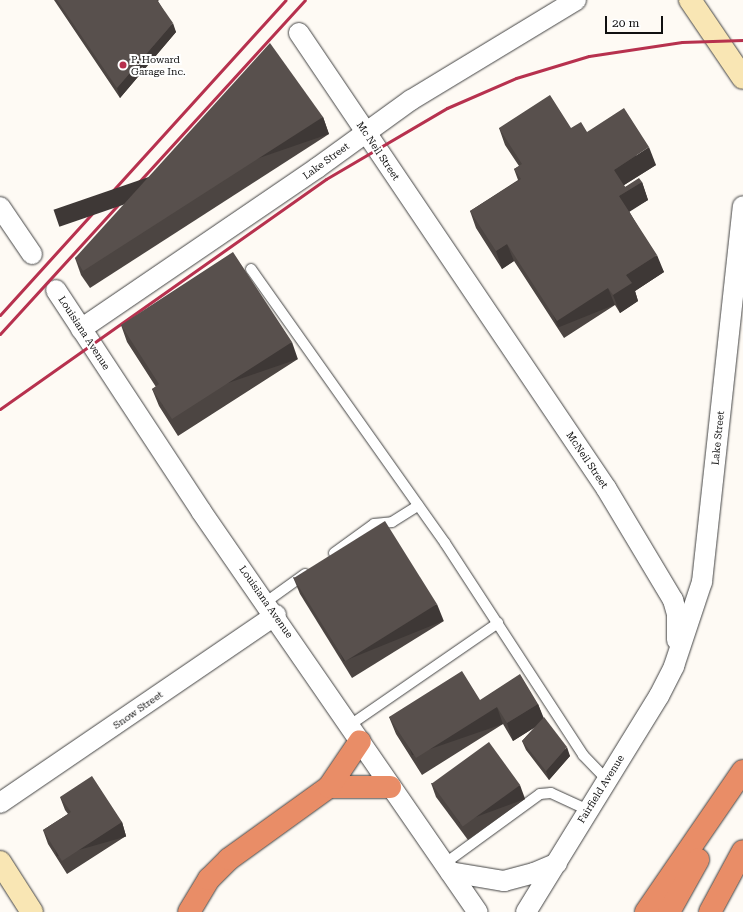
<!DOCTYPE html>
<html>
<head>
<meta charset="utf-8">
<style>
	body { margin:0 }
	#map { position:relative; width:743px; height:912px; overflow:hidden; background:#fefaf4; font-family:"Roboto Serif",serif }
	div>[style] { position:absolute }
	.roads { filter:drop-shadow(0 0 1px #434343) drop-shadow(0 0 1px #434343) }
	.lane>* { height:10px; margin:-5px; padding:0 5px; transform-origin:5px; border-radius:5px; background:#fff }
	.street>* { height:20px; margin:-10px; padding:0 10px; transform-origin:10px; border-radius:10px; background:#fff }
	.secondary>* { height:22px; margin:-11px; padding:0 11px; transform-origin:11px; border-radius:11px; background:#f9e6b4 }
	.highway>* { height:22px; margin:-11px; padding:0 11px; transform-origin:11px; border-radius:11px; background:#e98d67 }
	.rail>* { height:3px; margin:-1.5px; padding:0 1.5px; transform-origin:1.5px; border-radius:1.5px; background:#b7314e }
	.wall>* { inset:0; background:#4c4542 }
	.shaded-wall>* { inset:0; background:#3e3836; transform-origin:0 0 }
	.building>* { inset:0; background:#58504d; transform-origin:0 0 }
	.dots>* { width:11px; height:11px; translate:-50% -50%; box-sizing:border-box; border:2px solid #fff; border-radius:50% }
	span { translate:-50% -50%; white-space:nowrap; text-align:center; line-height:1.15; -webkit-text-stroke:4px #fff; paint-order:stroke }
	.poi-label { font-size:10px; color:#101010 }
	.left { translate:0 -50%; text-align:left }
	.street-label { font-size:10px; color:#101010 }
	.scale { position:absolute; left:605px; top:16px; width:58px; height:18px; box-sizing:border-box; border:2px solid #101010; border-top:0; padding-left:5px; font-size:12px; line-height:14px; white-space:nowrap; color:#101010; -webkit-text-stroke:3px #fff; paint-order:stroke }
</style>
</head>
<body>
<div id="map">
	<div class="roads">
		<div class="lane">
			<div style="left:251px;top:269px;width:336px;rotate:54.7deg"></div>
			<div style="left:445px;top:543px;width:253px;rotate:56.9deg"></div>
			<div style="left:583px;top:755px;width:35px;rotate:46deg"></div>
			<div style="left:334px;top:553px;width:49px;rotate:-35.9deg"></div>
			<div style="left:374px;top:524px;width:18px;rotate:-6deg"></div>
			<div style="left:392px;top:522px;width:31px;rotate:-32deg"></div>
			<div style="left:266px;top:602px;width:48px;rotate:-35.7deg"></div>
			<div style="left:350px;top:725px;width:180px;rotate:-34.6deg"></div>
			<div style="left:444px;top:864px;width:119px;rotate:-36.1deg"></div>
			<div style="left:540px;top:794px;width:11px;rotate:-5deg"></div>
			<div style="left:551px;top:793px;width:41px;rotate:24.7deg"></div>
		</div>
		<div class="street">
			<div style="left:299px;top:33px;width:549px;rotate:55.99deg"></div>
			<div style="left:606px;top:488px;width:131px;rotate:59.1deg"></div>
			<div style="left:673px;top:600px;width:15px;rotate:74deg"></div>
			<div style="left:677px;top:614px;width:26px;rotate:90deg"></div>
			<div style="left:0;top:207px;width:57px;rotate:55.8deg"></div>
			<div style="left:56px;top:290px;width:264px;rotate:56.7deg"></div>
			<div style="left:201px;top:511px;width:487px;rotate:55.4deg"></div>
			<div style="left:81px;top:329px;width:286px;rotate:-34.3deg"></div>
			<div style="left:317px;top:168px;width:116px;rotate:-35.9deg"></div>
			<div style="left:411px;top:100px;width:193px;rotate:-31.2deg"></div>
			<div style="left:0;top:803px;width:334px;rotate:-34.3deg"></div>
			<div style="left:450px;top:872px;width:55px;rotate:9.5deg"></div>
			<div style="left:504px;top:881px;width:31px;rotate:-15deg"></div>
			<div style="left:534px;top:873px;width:25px;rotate:-23deg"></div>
			<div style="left:526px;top:912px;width:254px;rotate:-58.4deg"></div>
			<div style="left:659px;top:696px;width:34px;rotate:-63deg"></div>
			<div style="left:674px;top:666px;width:89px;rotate:-71.6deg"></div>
			<div style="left:702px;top:582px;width:378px;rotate:-83.8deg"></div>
		</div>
		<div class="secondary">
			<div style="left:690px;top:0;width:94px;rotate:55.8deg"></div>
			<div style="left:0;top:862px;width:59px;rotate:57.4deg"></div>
		</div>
		<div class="highway">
			<div style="left:329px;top:787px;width:61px"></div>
			<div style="left:189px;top:912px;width:39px;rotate:-59deg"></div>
			<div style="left:209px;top:879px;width:28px;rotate:-45deg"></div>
			<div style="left:229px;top:859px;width:123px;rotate:-35.8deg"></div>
			<div style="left:329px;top:787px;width:55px;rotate:-56deg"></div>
			<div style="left:646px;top:912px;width:171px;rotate:-55.5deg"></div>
			<div style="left:669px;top:912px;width:60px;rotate:-60.9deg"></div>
			<div style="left:710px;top:912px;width:69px;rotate:-61.6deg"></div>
		</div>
	</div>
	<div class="rail">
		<div style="left:0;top:315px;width:425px;rotate:-47.8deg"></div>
		<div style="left:0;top:334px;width:452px;rotate:-47.6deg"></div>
		<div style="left:0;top:409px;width:399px;rotate:-35.2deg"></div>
		<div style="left:326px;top:179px;width:140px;rotate:-30.4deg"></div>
		<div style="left:447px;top:108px;width:75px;rotate:-23.5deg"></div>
		<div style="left:516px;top:78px;width:76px;rotate:-16.8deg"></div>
		<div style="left:589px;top:56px;width:94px;rotate:-8.6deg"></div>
		<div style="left:682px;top:42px;width:61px;rotate:-1.9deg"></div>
	</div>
	<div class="wall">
		<div style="clip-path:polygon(54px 0,159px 0,158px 1px,176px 32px,120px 98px)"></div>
		<div style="clip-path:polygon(323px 117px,329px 134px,90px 288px,81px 275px,75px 258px)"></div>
		<div style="clip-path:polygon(499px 128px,571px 128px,587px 132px,656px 165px,624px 185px,625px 187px,642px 182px,648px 200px,629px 211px,664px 272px,635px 291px,638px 301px,620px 313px,615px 305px,564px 338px,514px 261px,502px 269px,476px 228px,470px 211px,518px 180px,514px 169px,519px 166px,505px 145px)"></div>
		<div style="clip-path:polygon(121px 325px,298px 359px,178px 436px,159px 406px,152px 389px,156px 387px,127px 342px)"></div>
		<div style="clip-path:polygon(293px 577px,444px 621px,352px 678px,300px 594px)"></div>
		<div style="clip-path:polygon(480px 700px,538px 704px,543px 718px,570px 756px,549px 780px,526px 750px,522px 741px,535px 727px,513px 741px,503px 724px,422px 775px,396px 734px,389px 717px)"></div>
		<div style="clip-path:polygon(431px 783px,525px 799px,468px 840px,436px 797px)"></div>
		<div style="clip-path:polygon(60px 797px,122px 822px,126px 836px,67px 874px,48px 844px,43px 830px,68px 814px,65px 810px)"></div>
	</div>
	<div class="shaded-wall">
		<div style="clip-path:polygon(173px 23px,176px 32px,120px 98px,117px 88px)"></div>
		<div style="left:323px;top:117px;width:18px;height:285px;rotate:71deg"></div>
		<div style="clip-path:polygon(649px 147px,656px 165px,621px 187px,614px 170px)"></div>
		<div style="clip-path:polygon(642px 182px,648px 200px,626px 214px,619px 196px)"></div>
		<div style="clip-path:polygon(507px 244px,514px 261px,502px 269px,496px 251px)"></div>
		<div style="clip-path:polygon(657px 255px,664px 272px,635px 291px,638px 301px,620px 313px,613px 295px,626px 275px)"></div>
		<div style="left:608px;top:288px;width:18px;height:61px;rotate:68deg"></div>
		<div style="left:292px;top:342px;width:18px;height:143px;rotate:71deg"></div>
		<div style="left:437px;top:604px;width:18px;height:108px;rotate:68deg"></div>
		<div style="clip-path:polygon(538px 704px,545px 721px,513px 741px,507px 723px)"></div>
		<div style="left:497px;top:707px;width:18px;height:96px;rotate:71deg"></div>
		<div style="clip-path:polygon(567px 747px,570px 756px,549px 780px,546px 771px)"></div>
		<div style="left:520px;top:785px;width:15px;height:70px;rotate:70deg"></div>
		<div style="left:122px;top:822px;width:15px;height:72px;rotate:74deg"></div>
	</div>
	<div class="building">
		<div style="clip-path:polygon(57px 0,157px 0,173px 23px,117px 88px)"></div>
		<div style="clip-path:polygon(270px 43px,323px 117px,83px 271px,75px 258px)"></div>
		<div style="clip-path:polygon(550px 95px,571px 128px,581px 122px,587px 132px,624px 108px,649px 147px,614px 170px,625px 187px,639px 178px,642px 182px,619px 196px,657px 255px,626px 275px,632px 283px,613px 295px,608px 288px,557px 321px,507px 244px,496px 251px,470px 211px,521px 179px,514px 169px,522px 164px,499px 128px)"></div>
		<div style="clip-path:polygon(233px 252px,292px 342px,172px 419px,152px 389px,159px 384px,121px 325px)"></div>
		<div style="left:385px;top:521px;width:98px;height:108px;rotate:58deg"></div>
		<div style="clip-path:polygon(462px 671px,480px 700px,520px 674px,538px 704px,507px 723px,497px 707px,416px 758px,389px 717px)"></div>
		<div style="clip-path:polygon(544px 717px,567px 747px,546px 771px,522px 741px)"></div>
		<div style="left:489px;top:742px;width:53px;height:71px;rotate:54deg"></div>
		<div style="clip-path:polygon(92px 776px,122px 822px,62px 861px,43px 830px,71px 812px,60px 797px)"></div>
	</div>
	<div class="dots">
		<div style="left:123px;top:65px;background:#b7314e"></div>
	</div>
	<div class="poi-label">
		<span class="left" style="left:131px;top:65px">P. Howard<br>Garage Inc.</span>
	</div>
	<div class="street-label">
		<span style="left:378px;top:151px;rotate:56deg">Mc Neil Street</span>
		<span style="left:326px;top:161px;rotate:-36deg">Lake Street</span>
		<span style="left:84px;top:333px;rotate:57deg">Louisiana Avenue</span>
		<span style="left:718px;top:438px;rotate:-84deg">Lake Street</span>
		<span style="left:587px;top:460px;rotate:56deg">McNeil Street</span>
		<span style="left:266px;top:602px;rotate:55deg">Louisiana Avenue</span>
		<span style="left:138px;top:710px;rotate:-35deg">Snow Street</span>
		<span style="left:601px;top:789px;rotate:-58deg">Fairfield Avenue</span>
	</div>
	<div class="scale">20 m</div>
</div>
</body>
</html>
